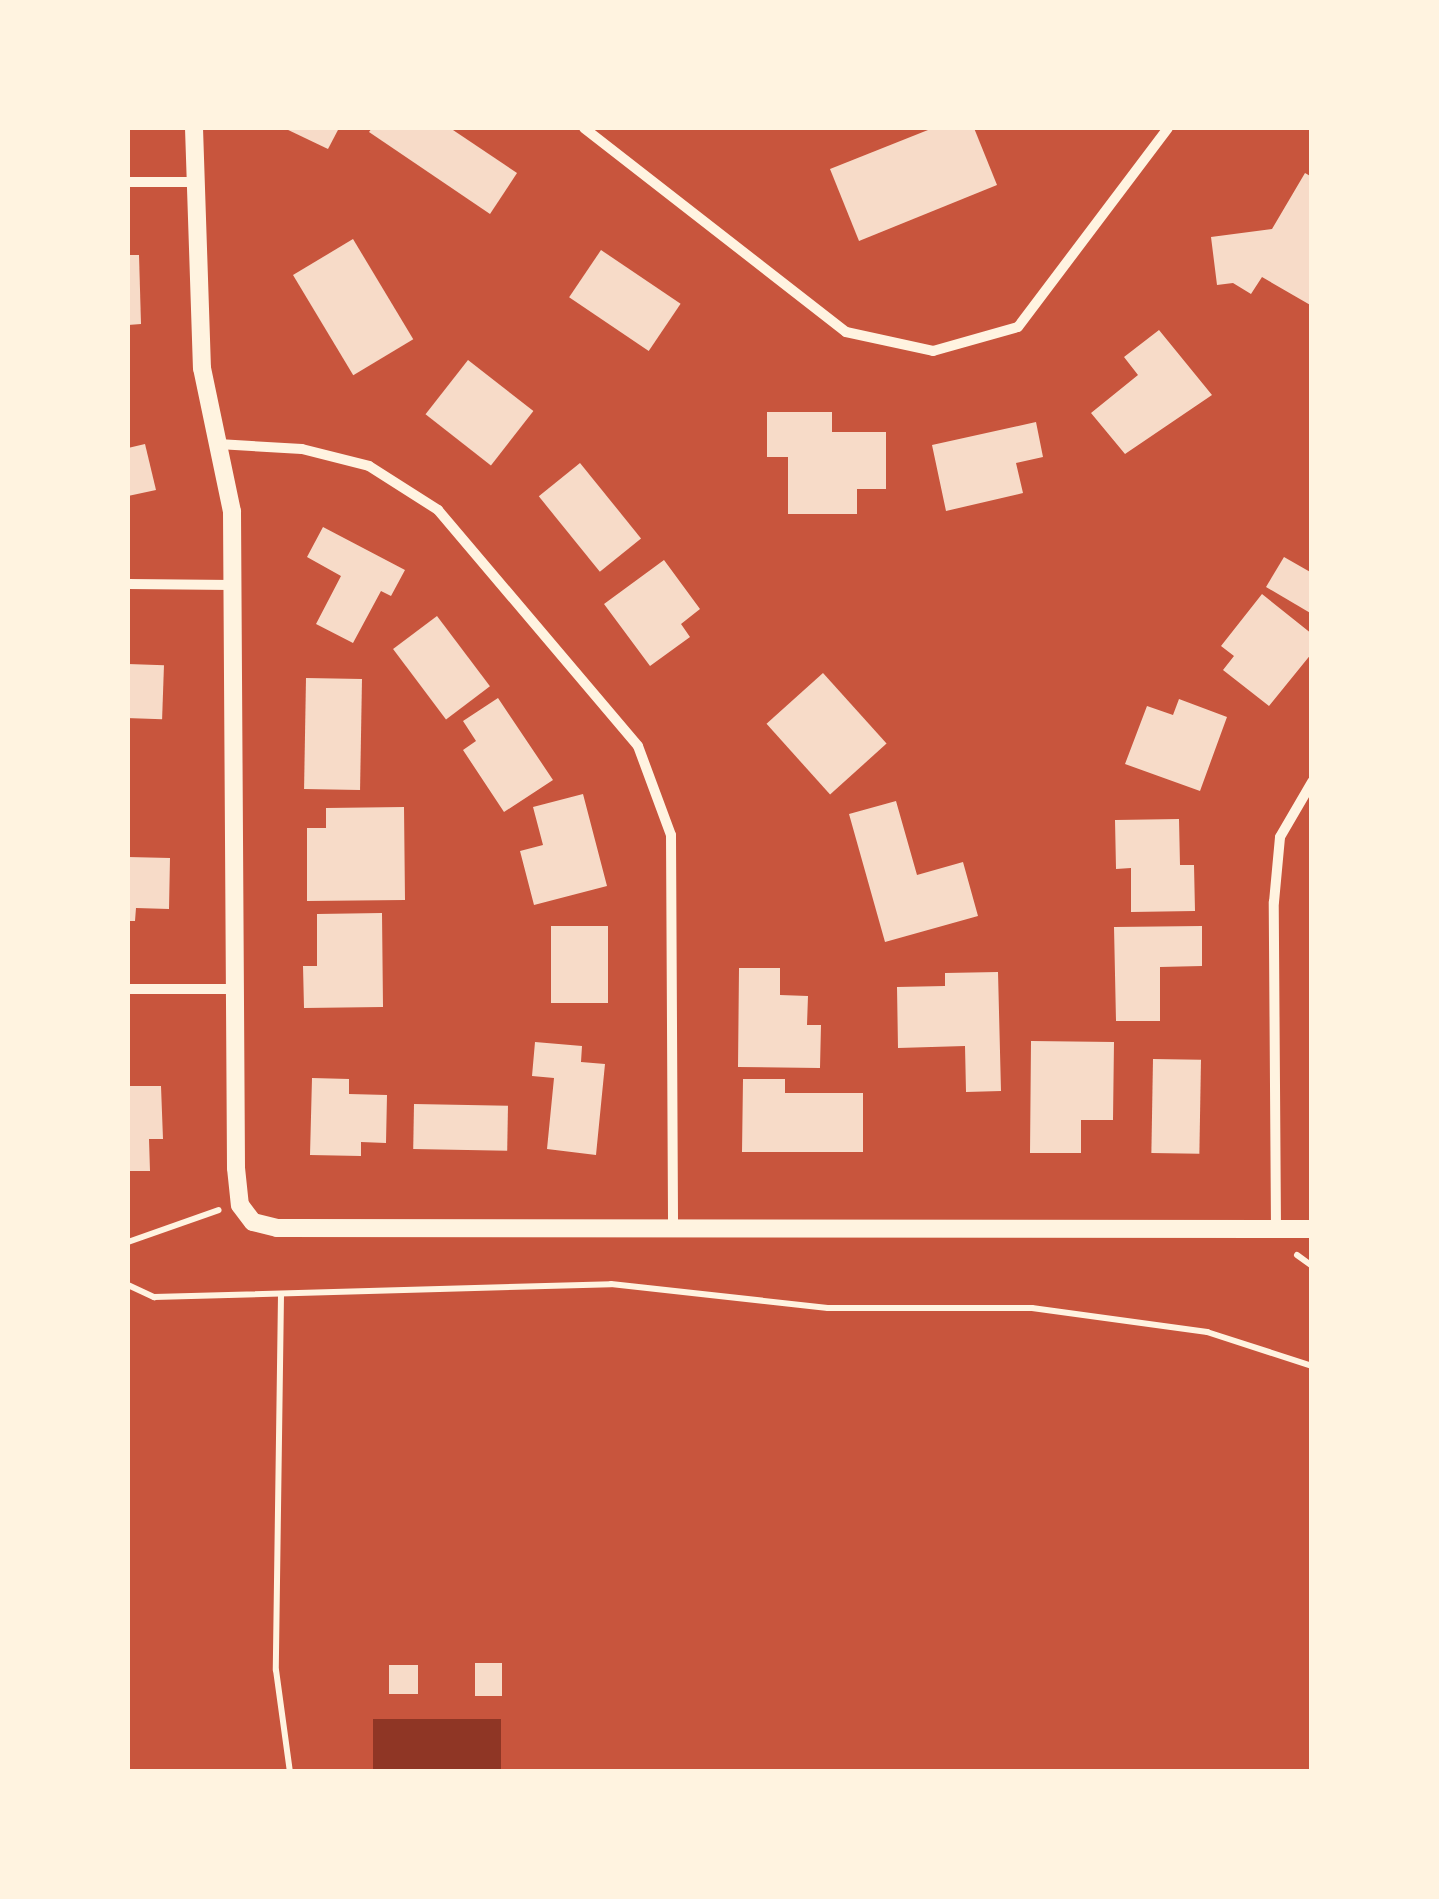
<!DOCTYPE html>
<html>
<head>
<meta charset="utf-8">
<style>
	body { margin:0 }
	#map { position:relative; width:1439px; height:1899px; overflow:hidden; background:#c8553d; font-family:Rubik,sans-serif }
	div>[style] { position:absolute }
	.water>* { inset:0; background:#8f3625; transform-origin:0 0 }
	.building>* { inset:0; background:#f7dbc8; transform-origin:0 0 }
	.path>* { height:6px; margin:-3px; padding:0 3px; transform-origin:3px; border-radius:3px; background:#fff3e0 }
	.minor>* { height:10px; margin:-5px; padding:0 5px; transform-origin:5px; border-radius:5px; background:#fff3e0 }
	.tertiary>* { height:18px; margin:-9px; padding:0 9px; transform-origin:9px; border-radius:9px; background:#fff3e0 }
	span { translate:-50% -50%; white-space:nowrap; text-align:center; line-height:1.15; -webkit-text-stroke:8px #fff3e0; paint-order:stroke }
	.frame { position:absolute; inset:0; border:130px solid #fff3e0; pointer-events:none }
</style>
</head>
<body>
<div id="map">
	<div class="water">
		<div style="left:373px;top:1719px;width:128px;height:52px"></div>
	</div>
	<div class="building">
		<div style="clip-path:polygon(284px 128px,339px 128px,328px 149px)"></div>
		<div style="clip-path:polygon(372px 128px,450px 128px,517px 173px,490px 214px,369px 132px)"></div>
		<div style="clip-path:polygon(933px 128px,974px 128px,997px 185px,859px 241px,830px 169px)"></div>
		<div style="clip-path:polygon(1305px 173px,1312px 177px,1312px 306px,1262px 277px,1251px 294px,1233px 283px,1217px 285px,1211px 237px,1272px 229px)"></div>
		<div style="left:353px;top:239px;width:117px;height:70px;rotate:59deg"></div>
		<div style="left:601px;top:250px;width:96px;height:57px;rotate:34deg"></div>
		<div style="clip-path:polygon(128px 255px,139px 255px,141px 324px,128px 325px)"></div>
		<div style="clip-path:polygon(1159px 330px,1212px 395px,1125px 454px,1091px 413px,1138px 375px,1124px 357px)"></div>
		<div style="left:468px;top:360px;width:83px;height:69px;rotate:38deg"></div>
		<div style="clip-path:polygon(767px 412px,832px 412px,832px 432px,886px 432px,886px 489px,857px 489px,857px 514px,788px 514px,788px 457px,767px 457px)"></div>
		<div style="clip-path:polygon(1036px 422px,1043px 457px,1016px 463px,1023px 493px,946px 511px,932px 445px)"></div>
		<div style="clip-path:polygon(145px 444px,156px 490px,128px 496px,128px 448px)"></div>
		<div style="left:580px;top:463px;width:97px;height:53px;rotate:51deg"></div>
		<div style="clip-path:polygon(323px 527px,405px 570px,391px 596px,381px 591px,353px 643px,316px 624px,341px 576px,307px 557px)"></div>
		<div style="clip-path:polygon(1284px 557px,1312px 573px,1312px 614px,1266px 587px)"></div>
		<div style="clip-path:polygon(664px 560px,700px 609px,681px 624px,690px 637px,650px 666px,604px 604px)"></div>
		<div style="clip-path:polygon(1262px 594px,1312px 634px,1312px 653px,1269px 706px,1223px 670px,1234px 656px,1221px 646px)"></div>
		<div style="left:437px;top:616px;width:88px;height:55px;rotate:53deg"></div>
		<div style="left:128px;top:664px;width:36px;height:54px;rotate:2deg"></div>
		<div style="left:823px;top:673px;width:95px;height:76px;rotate:48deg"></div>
		<div style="left:306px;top:678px;width:56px;height:111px;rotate:1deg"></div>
		<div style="clip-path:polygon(498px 698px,553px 780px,504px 812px,463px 750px,476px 741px,463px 721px)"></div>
		<div style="clip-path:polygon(1179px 699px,1227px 717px,1200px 791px,1125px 764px,1147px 706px,1173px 715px)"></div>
		<div style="clip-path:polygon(583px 794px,607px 886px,534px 905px,520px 851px,543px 845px,533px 807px)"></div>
		<div style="clip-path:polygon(896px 801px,917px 875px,963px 862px,978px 916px,885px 942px,849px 814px)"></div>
		<div style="clip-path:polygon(404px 807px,405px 900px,307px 901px,307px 828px,326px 828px,326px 808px)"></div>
		<div style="clip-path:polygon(1179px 819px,1180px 865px,1194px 865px,1195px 911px,1131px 912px,1131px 868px,1116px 869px,1115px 820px)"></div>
		<div style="clip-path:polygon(128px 857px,170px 858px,169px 909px,136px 908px,135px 921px,128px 921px)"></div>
		<div style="clip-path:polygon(382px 913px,383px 1007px,304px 1008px,303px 966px,317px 966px,317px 914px)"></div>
		<div style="left:551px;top:926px;width:57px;height:77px"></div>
		<div style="clip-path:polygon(1202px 926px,1202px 966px,1160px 967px,1160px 1021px,1116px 1021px,1114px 927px)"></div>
		<div style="clip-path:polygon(739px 968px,780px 968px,780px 995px,808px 996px,807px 1025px,821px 1025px,820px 1068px,738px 1067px)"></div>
		<div style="clip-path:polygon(998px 972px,1001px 1091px,966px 1092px,965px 1046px,898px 1048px,897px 987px,945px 986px,945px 973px)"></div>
		<div style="clip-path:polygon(1031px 1041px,1114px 1042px,1113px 1120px,1081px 1120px,1081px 1153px,1030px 1153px)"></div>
		<div style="clip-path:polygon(535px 1042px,582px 1046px,581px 1062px,605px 1064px,596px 1155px,547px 1149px,554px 1078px,532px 1076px)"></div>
		<div style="left:1153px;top:1059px;width:48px;height:94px;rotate:1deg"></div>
		<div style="clip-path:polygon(312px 1078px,349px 1079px,349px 1094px,387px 1095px,386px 1143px,361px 1142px,361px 1156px,310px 1155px)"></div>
		<div style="clip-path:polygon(743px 1079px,785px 1079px,785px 1093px,863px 1093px,863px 1152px,742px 1152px)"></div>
		<div style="clip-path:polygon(128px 1086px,161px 1086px,163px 1139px,149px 1139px,150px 1171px,128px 1171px)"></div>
		<div style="left:414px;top:1104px;width:94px;height:45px;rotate:1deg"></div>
		<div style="left:475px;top:1663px;width:27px;height:33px"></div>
		<div style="left:389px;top:1665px;width:29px;height:29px"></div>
	</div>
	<div class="path">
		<div style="left:128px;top:1242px;width:96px;rotate:-19.4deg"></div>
		<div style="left:1297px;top:1255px;width:19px;rotate:36deg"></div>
		<div style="left:128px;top:1285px;width:29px;rotate:25deg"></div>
		<div style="left:154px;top:1297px;width:457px;rotate:-1.6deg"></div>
		<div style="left:611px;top:1284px;width:218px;rotate:6.3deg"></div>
		<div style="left:828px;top:1308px;width:204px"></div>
		<div style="left:1032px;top:1308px;width:177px;rotate:7.8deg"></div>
		<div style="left:1207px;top:1332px;width:110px;rotate:17.9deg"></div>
		<div style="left:281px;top:1295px;width:375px;rotate:90.8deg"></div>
		<div style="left:276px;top:1670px;width:103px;rotate:82.2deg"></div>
	</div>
	<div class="minor">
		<div style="left:584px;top:128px;width:332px;rotate:37.9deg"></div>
		<div style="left:846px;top:332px;width:89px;rotate:12.3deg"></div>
		<div style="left:933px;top:351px;width:88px;rotate:-15.8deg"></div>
		<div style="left:1018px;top:327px;width:249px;rotate:-53deg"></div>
		<div style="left:128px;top:182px;width:65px"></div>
		<div style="left:218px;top:444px;width:84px;rotate:3.4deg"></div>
		<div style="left:302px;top:449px;width:69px;rotate:14.2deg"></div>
		<div style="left:369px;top:466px;width:82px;rotate:32.5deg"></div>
		<div style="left:438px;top:510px;width:309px;rotate:49.7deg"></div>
		<div style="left:638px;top:746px;width:95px;rotate:69.7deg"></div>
		<div style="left:671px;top:835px;width:394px;rotate:89.7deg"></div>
		<div style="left:128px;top:584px;width:105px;rotate:0.5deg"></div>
		<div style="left:128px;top:989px;width:108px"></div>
		<div style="left:1276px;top:1229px;width:327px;rotate:-90.4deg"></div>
		<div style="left:1274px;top:902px;width:65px;rotate:-84.7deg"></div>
		<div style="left:1280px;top:837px;width:64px;rotate:-59.8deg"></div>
	</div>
	<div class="tertiary">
		<div style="left:194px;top:128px;width:240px;rotate:88.1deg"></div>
		<div style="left:202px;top:368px;width:147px;rotate:78.2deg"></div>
		<div style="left:232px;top:512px;width:656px;rotate:89.65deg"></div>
		<div style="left:236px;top:1168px;width:37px;rotate:84deg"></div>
		<div style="left:240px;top:1205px;width:21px;rotate:53deg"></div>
		<div style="left:253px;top:1222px;width:25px;rotate:14deg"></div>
		<div style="left:277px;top:1228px;width:1035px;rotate:0.06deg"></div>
	</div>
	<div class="frame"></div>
</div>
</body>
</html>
